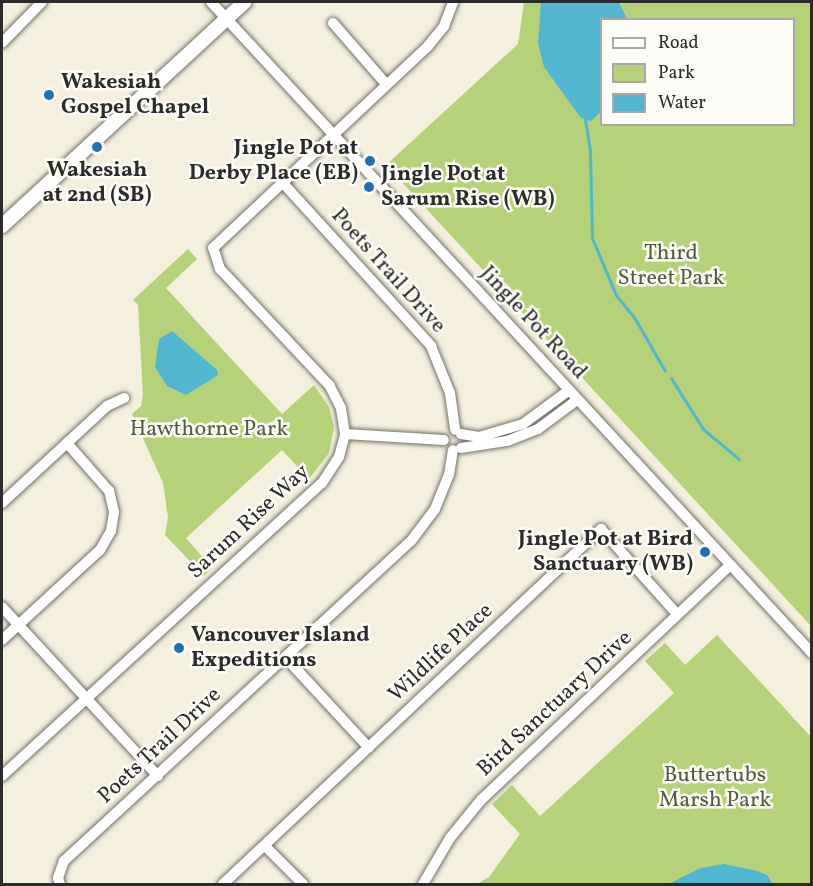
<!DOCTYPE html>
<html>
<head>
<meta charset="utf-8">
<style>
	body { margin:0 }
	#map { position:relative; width:813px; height:886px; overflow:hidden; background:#f5efdd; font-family:Vollkorn,serif }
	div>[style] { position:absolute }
	.green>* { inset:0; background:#b5d279 }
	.water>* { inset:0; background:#51b7d0 }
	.stream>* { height:3px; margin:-1.5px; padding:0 1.5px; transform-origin:1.5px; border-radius:1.5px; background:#51b7d0 }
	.roads { filter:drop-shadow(0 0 2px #727069) drop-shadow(0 0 2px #727069) }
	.minor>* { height:10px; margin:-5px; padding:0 5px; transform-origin:5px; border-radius:5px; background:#fff }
	.major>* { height:14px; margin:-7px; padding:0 7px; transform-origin:7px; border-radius:7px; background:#fff }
	.dots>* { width:16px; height:16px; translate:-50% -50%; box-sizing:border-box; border:3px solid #fdfcf7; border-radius:50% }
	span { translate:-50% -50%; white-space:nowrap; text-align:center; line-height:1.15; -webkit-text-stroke:5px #fdfcf7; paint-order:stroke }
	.poi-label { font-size:22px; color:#2b2b2b; font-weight:700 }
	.left { translate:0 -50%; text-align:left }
	.right { translate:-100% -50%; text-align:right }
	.park-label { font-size:22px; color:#545d42 }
	.street-label { font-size:22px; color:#2b2b2b }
	.frame { position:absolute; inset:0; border:3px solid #2b2b2b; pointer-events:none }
	.legend { position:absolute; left:600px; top:18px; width:195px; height:108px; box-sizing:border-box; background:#fdfcf7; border:2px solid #a9a8a5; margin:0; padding:8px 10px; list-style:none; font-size:18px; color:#2b2b2b }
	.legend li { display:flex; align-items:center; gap:12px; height:30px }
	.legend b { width:30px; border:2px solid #a9a8a5 }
</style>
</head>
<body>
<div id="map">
	<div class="green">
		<div style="clip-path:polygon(evenodd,524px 2px,811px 2px,811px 626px,386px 165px,518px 44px,524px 2px,602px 20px,794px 20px,794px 124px,602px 124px,602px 20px)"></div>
		<div style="clip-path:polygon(188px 249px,197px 259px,166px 288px,282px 414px,314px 385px,329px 407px,334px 427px,329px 453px,309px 479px,282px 450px,186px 538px,212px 568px,204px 576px,165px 535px,168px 517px,163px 483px,132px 414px,141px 406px,143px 395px,138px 305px,133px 300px)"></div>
		<div style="clip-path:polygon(717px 635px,811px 737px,811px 884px,477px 884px,489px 877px,520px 834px,492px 804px,512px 785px,540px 816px,674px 693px,645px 661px,665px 643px,685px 665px)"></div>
	</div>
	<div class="water">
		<div style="clip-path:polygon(541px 2px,619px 2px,627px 19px,602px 20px,601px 112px,591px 121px,581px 118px,544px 67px,538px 43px)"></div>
		<div style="clip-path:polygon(172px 331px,217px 370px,218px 375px,186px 395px,167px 386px,155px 367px,159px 339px)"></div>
		<div style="clip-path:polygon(724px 864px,757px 871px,767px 875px,773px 884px,668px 884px,701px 868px)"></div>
	</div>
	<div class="stream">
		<div style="left:585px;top:119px;width:31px;rotate:81deg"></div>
		<div style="left:590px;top:150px;width:88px;rotate:88.7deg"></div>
		<div style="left:592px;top:238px;width:62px;rotate:67.2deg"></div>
		<div style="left:616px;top:295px;width:28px;rotate:51deg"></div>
		<div style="left:634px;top:317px;width:62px;rotate:60.1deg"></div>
		<div style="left:671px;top:378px;width:60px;rotate:57.9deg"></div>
		<div style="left:703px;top:429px;width:47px;rotate:39.8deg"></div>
	</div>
	<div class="roads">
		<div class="minor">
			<div style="left:211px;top:2px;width:886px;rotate:47.29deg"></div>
			<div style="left:333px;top:23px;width:81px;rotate:49deg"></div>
			<div style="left:2px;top:43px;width:57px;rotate:-45.7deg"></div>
			<div style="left:282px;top:182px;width:222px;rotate:47.7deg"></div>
			<div style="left:431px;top:346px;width:51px;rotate:68deg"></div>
			<div style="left:450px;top:393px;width:37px;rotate:82deg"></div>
			<div style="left:345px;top:434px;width:99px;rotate:3.5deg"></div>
			<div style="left:461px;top:434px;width:18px;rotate:9deg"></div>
			<div style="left:479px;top:437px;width:46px;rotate:-16.5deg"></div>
			<div style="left:523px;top:424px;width:56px;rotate:-36.3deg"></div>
			<div style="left:461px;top:448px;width:47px;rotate:-8.7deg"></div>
			<div style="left:507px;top:441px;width:33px;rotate:-21deg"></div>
			<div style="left:538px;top:429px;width:49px;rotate:-36.6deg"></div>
			<div style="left:2px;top:503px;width:143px;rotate:-42.7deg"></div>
			<div style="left:107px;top:406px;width:19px;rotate:-25deg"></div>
			<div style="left:2px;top:607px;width:230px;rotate:47.3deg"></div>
			<div style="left:2px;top:640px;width:133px;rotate:-42.6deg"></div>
			<div style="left:100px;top:550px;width:22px;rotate:-60deg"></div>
			<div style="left:111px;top:531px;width:19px;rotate:-81deg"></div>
			<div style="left:114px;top:512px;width:22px;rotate:-103deg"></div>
			<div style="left:109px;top:491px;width:64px;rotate:-131.2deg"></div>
			<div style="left:286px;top:658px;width:122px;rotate:47.3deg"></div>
			<div style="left:2px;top:776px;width:434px;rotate:-42.5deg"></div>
			<div style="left:322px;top:483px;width:31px;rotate:-57deg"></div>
			<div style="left:339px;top:457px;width:24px;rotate:-75deg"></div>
			<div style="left:345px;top:434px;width:26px;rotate:-99deg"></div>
			<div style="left:341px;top:408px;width:25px;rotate:-117deg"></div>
			<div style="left:330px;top:386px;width:161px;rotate:-133.2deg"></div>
			<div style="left:220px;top:269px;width:22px;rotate:-108deg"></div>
			<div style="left:213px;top:248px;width:295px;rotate:-43.2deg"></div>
			<div style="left:428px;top:46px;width:26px;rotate:-51deg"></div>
			<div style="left:444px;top:26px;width:26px;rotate:-69deg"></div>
			<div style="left:265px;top:846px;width:54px;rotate:45deg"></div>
			<div style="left:60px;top:884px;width:6px;rotate:-108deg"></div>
			<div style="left:58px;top:878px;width:18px;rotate:-71deg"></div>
			<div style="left:64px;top:861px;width:472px;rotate:-42.7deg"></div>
			<div style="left:411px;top:541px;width:40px;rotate:-53deg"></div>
			<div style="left:435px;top:509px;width:37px;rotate:-68deg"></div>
			<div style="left:449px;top:475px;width:25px;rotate:-81deg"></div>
			<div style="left:223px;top:884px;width:519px;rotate:-43.2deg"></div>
			<div style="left:601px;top:529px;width:114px;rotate:48.2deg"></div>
			<div style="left:423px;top:884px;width:53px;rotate:-59.6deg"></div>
			<div style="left:450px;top:838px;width:49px;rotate:-50.8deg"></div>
			<div style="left:481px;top:800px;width:342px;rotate:-43.3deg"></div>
		</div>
		<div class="major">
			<div style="left:2px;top:226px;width:330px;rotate:-42.7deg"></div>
		</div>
	</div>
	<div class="dots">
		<div style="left:49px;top:95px;background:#1f6fb2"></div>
		<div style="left:97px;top:147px;background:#1f6fb2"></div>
		<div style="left:370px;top:161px;background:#1f6fb2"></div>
		<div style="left:369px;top:187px;background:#1f6fb2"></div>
		<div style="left:705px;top:552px;background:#1f6fb2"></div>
		<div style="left:179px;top:648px;background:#1f6fb2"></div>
	</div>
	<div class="poi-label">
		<span class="left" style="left:61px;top:95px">Wakesiah<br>Gospel Chapel</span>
		<span class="right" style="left:358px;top:161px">Jingle Pot at<br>Derby Place (EB)</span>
		<span style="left:97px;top:183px">Wakesiah<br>at 2nd (SB)</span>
		<span class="left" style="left:381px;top:187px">Jingle Pot at<br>Sarum Rise (WB)</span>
		<span class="right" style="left:693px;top:552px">Jingle Pot at Bird<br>Sanctuary (WB)</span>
		<span class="left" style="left:191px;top:648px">Vancouver Island<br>Expeditions</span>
	</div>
	<div class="park-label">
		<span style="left:671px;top:266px">Third<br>Street Park</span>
		<span style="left:209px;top:430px">Hawthorne Park</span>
		<span style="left:715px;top:788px">Buttertubs<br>Marsh Park</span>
	</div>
	<div class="street-label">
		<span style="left:388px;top:271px;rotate:48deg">Poets Trail Drive</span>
		<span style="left:533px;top:323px;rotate:47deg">Jingle Pot Road</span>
		<span style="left:249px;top:522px;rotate:-43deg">Sarum Rise Way</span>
		<span style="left:441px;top:653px;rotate:-43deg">Wildlife Place</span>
		<span style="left:555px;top:704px;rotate:-43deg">Bird Sanctuary Drive</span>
		<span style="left:160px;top:746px;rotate:-43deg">Poets Trail Drive</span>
	</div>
	<div class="frame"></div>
	<ul class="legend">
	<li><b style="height:8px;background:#fff"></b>Road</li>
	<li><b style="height:16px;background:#b5d279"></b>Park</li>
	<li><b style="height:16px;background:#51b7d0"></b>Water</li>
	</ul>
</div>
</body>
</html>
